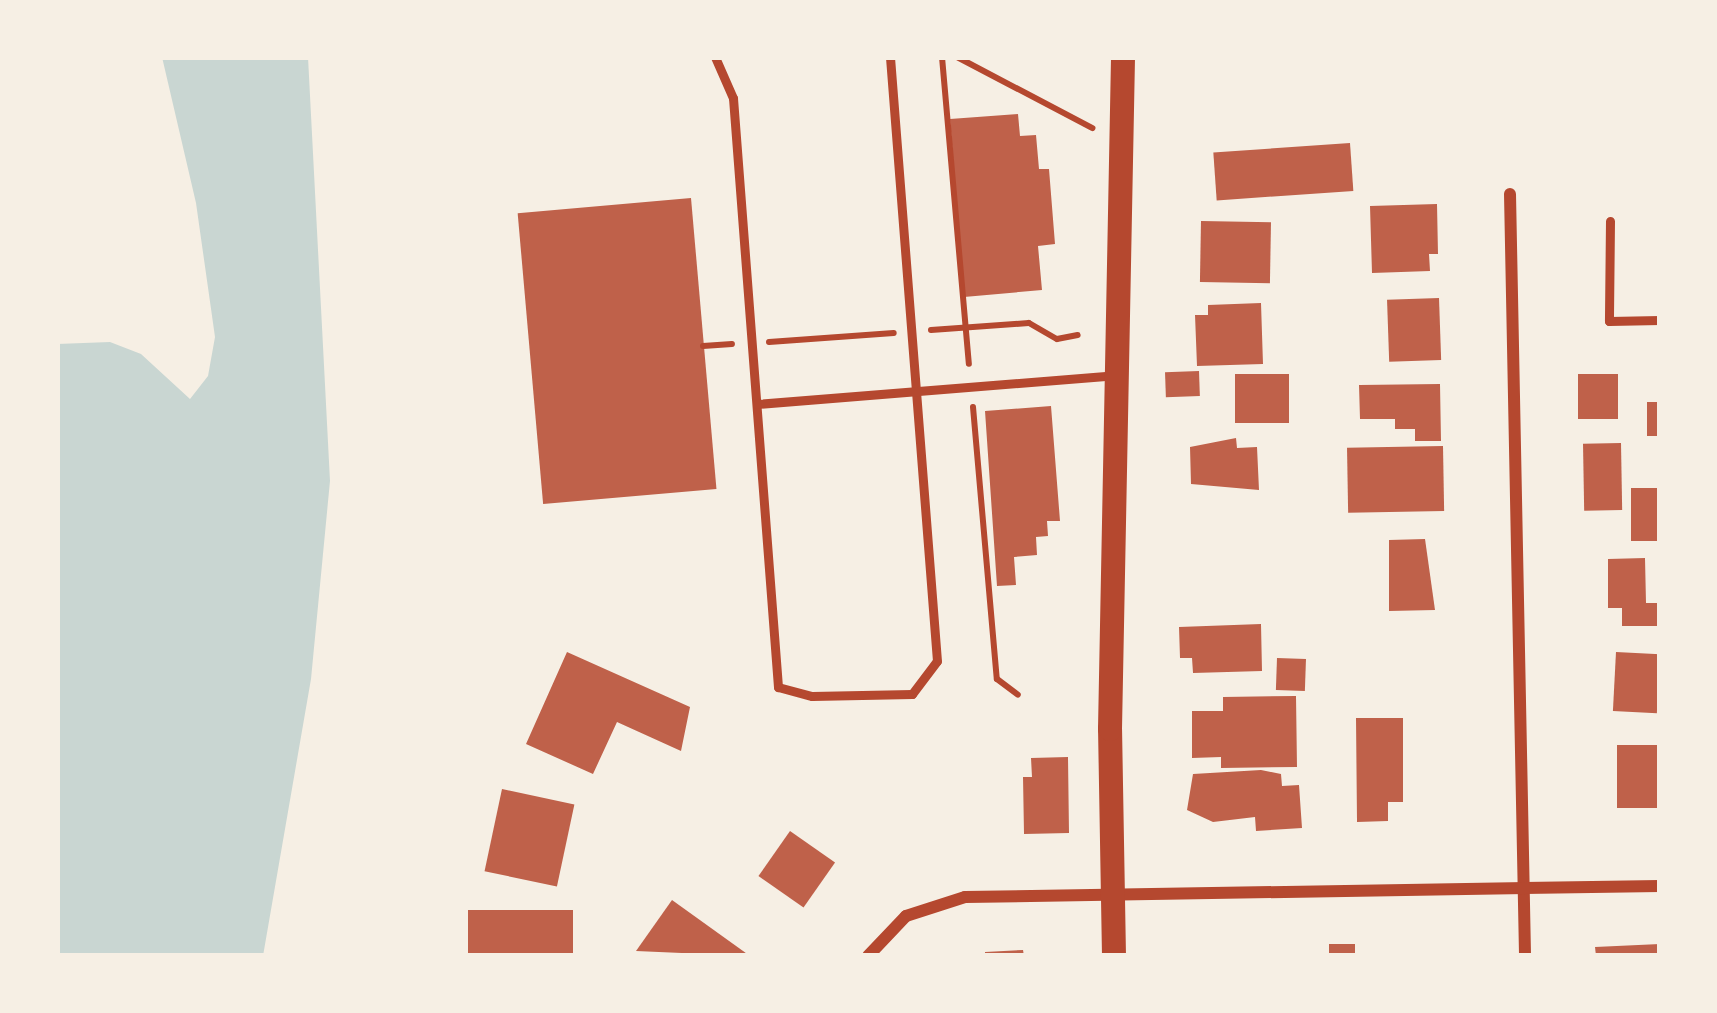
<!DOCTYPE html>
<html>
<head>
<meta charset="utf-8">
<style>
	body { margin:0 }
	#map { position:relative; width:1717px; height:1013px; overflow:hidden; background:#f6efe4; font-family:"Golos Text",sans-serif }
	div>[style] { position:absolute }
	.water>* { inset:0; background:#c9d6d2 }
	.building>* { inset:0; background:#bf614a; transform-origin:0 0 }
	.path>* { height:6px; margin:-3px; padding:0 3px; transform-origin:3px; border-radius:3px; background:#b5482f }
	.service>* { height:9px; margin:-4.5px; padding:0 4.5px; transform-origin:4.5px; border-radius:4.5px; background:#b5482f }
	.minor>* { height:12px; margin:-6px; padding:0 6px; transform-origin:6px; border-radius:6px; background:#b5482f }
	.secondary>* { height:24px; margin:-12px; padding:0 12px; transform-origin:12px; border-radius:12px; background:#b5482f }
	span { translate:-50% -50%; white-space:nowrap; text-align:center; line-height:1.15; -webkit-text-stroke:12px #f6efe4; paint-order:stroke }
	.frame { position:absolute; inset:0; border:60px solid #f6efe4; pointer-events:none }
</style>
</head>
<body>
<div id="map">
	<div class="water">
		<div style="clip-path:polygon(162px 57px,308px 57px,330px 481px,311px 679px,263px 956px,57px 956px,57px 344px,110px 342px,141px 354px,190px 399px,208px 376px,215px 337px,196px 203px)"></div>
	</div>
	<div class="building">
		<div style="clip-path:polygon(1018px 114px,1020px 136px,1036px 135px,1039px 169px,1049px 169px,1055px 244px,1038px 246px,1042px 290px,964px 297px,950px 119px)"></div>
		<div style="left:1350px;top:143px;width:48px;height:137px;rotate:86deg"></div>
		<div style="left:691px;top:198px;width:292px;height:174px;rotate:85deg"></div>
		<div style="clip-path:polygon(1437px 204px,1438px 254px,1429px 254px,1430px 271px,1372px 273px,1370px 206px)"></div>
		<div style="left:1201px;top:221px;width:70px;height:61px;rotate:1deg"></div>
		<div style="left:1439px;top:298px;width:62px;height:52px;rotate:88deg"></div>
		<div style="clip-path:polygon(1261px 303px,1263px 364px,1197px 366px,1195px 315px,1208px 315px,1208px 305px)"></div>
		<div style="left:1199px;top:371px;width:25px;height:34px;rotate:88deg"></div>
		<div style="left:1235px;top:374px;width:54px;height:49px"></div>
		<div style="left:1578px;top:374px;width:40px;height:45px"></div>
		<div style="clip-path:polygon(1440px 384px,1441px 441px,1415px 441px,1415px 429px,1395px 429px,1395px 419px,1360px 419px,1359px 385px)"></div>
		<div style="left:1647px;top:402px;width:13px;height:34px"></div>
		<div style="clip-path:polygon(1051px 406px,1060px 521px,1047px 521px,1048px 536px,1036px 537px,1037px 555px,1014px 557px,1016px 585px,997px 586px,985px 411px)"></div>
		<div style="clip-path:polygon(1236px 438px,1237px 448px,1257px 447px,1259px 490px,1191px 484px,1190px 447px)"></div>
		<div style="left:1621px;top:443px;width:67px;height:38px;rotate:89deg"></div>
		<div style="left:1443px;top:446px;width:65px;height:96px;rotate:89deg"></div>
		<div style="left:1660px;top:488px;width:53px;height:29px;rotate:90deg"></div>
		<div style="clip-path:polygon(1425px 539px,1435px 610px,1389px 611px,1389px 540px)"></div>
		<div style="clip-path:polygon(1645px 558px,1646px 603px,1660px 603px,1660px 626px,1622px 626px,1622px 608px,1608px 608px,1608px 559px)"></div>
		<div style="clip-path:polygon(1261px 624px,1262px 671px,1193px 673px,1192px 658px,1180px 658px,1179px 627px)"></div>
		<div style="clip-path:polygon(567px 652px,690px 707px,681px 751px,617px 722px,593px 774px,526px 744px)"></div>
		<div style="left:1616px;top:652px;width:44px;height:59px;rotate:3deg"></div>
		<div style="left:1277px;top:658px;width:29px;height:32px;rotate:2deg"></div>
		<div style="clip-path:polygon(1296px 696px,1297px 767px,1221px 768px,1221px 757px,1192px 758px,1192px 711px,1223px 711px,1223px 697px)"></div>
		<div style="clip-path:polygon(1356px 718px,1403px 718px,1403px 802px,1388px 802px,1388px 821px,1357px 822px)"></div>
		<div style="left:1617px;top:745px;width:43px;height:63px"></div>
		<div style="clip-path:polygon(1068px 757px,1069px 833px,1024px 834px,1023px 777px,1032px 777px,1031px 758px)"></div>
		<div style="clip-path:polygon(1261px 770px,1281px 774px,1282px 786px,1299px 785px,1302px 828px,1256px 831px,1255px 817px,1213px 822px,1187px 810px,1193px 774px)"></div>
		<div style="left:502px;top:789px;width:74px;height:84px;rotate:12deg"></div>
		<div style="left:790px;top:831px;width:55px;height:55px;rotate:35deg"></div>
		<div style="clip-path:polygon(672px 900px,750px 956px,636px 951px)"></div>
		<div style="left:468px;top:910px;width:105px;height:46px"></div>
		<div style="left:1329px;top:944px;width:26px;height:12px"></div>
		<div style="clip-path:polygon(1660px 944px,1660px 956px,1596px 956px,1595px 947px)"></div>
		<div style="clip-path:polygon(1023px 950px,1024px 956px,985px 956px,985px 952px)"></div>
	</div>
	<div class="path">
		<div style="left:942px;top:57px;width:308px;rotate:85deg"></div>
		<div style="left:957px;top:57px;width:153px;rotate:27.7deg"></div>
		<div style="left:931px;top:330px;width:98px;rotate:-4.1deg"></div>
		<div style="left:1029px;top:323px;width:32px;rotate:30deg"></div>
		<div style="left:1057px;top:339px;width:21px;rotate:-11deg"></div>
		<div style="left:769px;top:342px;width:125px;rotate:-4.1deg"></div>
		<div style="left:703px;top:346px;width:29px;rotate:-4deg"></div>
		<div style="left:973px;top:407px;width:273px;rotate:85deg"></div>
		<div style="left:997px;top:679px;width:26px;rotate:37deg"></div>
	</div>
	<div class="service">
		<div style="left:715px;top:57px;width:45px;rotate:66.3deg"></div>
		<div style="left:733px;top:98px;width:591px;rotate:85.63deg"></div>
		<div style="left:778px;top:687px;width:35px;rotate:15deg"></div>
		<div style="left:812px;top:696px;width:100px;rotate:-1.1deg"></div>
		<div style="left:912px;top:694px;width:41px;rotate:-52.9deg"></div>
		<div style="left:937px;top:661px;width:606px;rotate:-94.45deg"></div>
		<div style="left:1610px;top:221px;width:100px;rotate:90.6deg"></div>
		<div style="left:1609px;top:321px;width:51px;rotate:-1.1deg"></div>
		<div style="left:757px;top:404px;width:359px;rotate:-4.6deg"></div>
	</div>
	<div class="minor">
		<div style="left:1510px;top:194px;width:762px;rotate:88.87deg"></div>
		<div style="left:868px;top:956px;width:55px;rotate:-46.5deg"></div>
		<div style="left:906px;top:916px;width:62px;rotate:-17.9deg"></div>
		<div style="left:965px;top:897px;width:695px;rotate:-0.91deg"></div>
	</div>
	<div class="secondary">
		<div style="left:1114px;top:956px;width:227px;rotate:-91deg"></div>
		<div style="left:1110px;top:729px;width:672px;rotate:-88.89deg"></div>
	</div>
	<div class="frame"></div>
</div>
</body>
</html>
